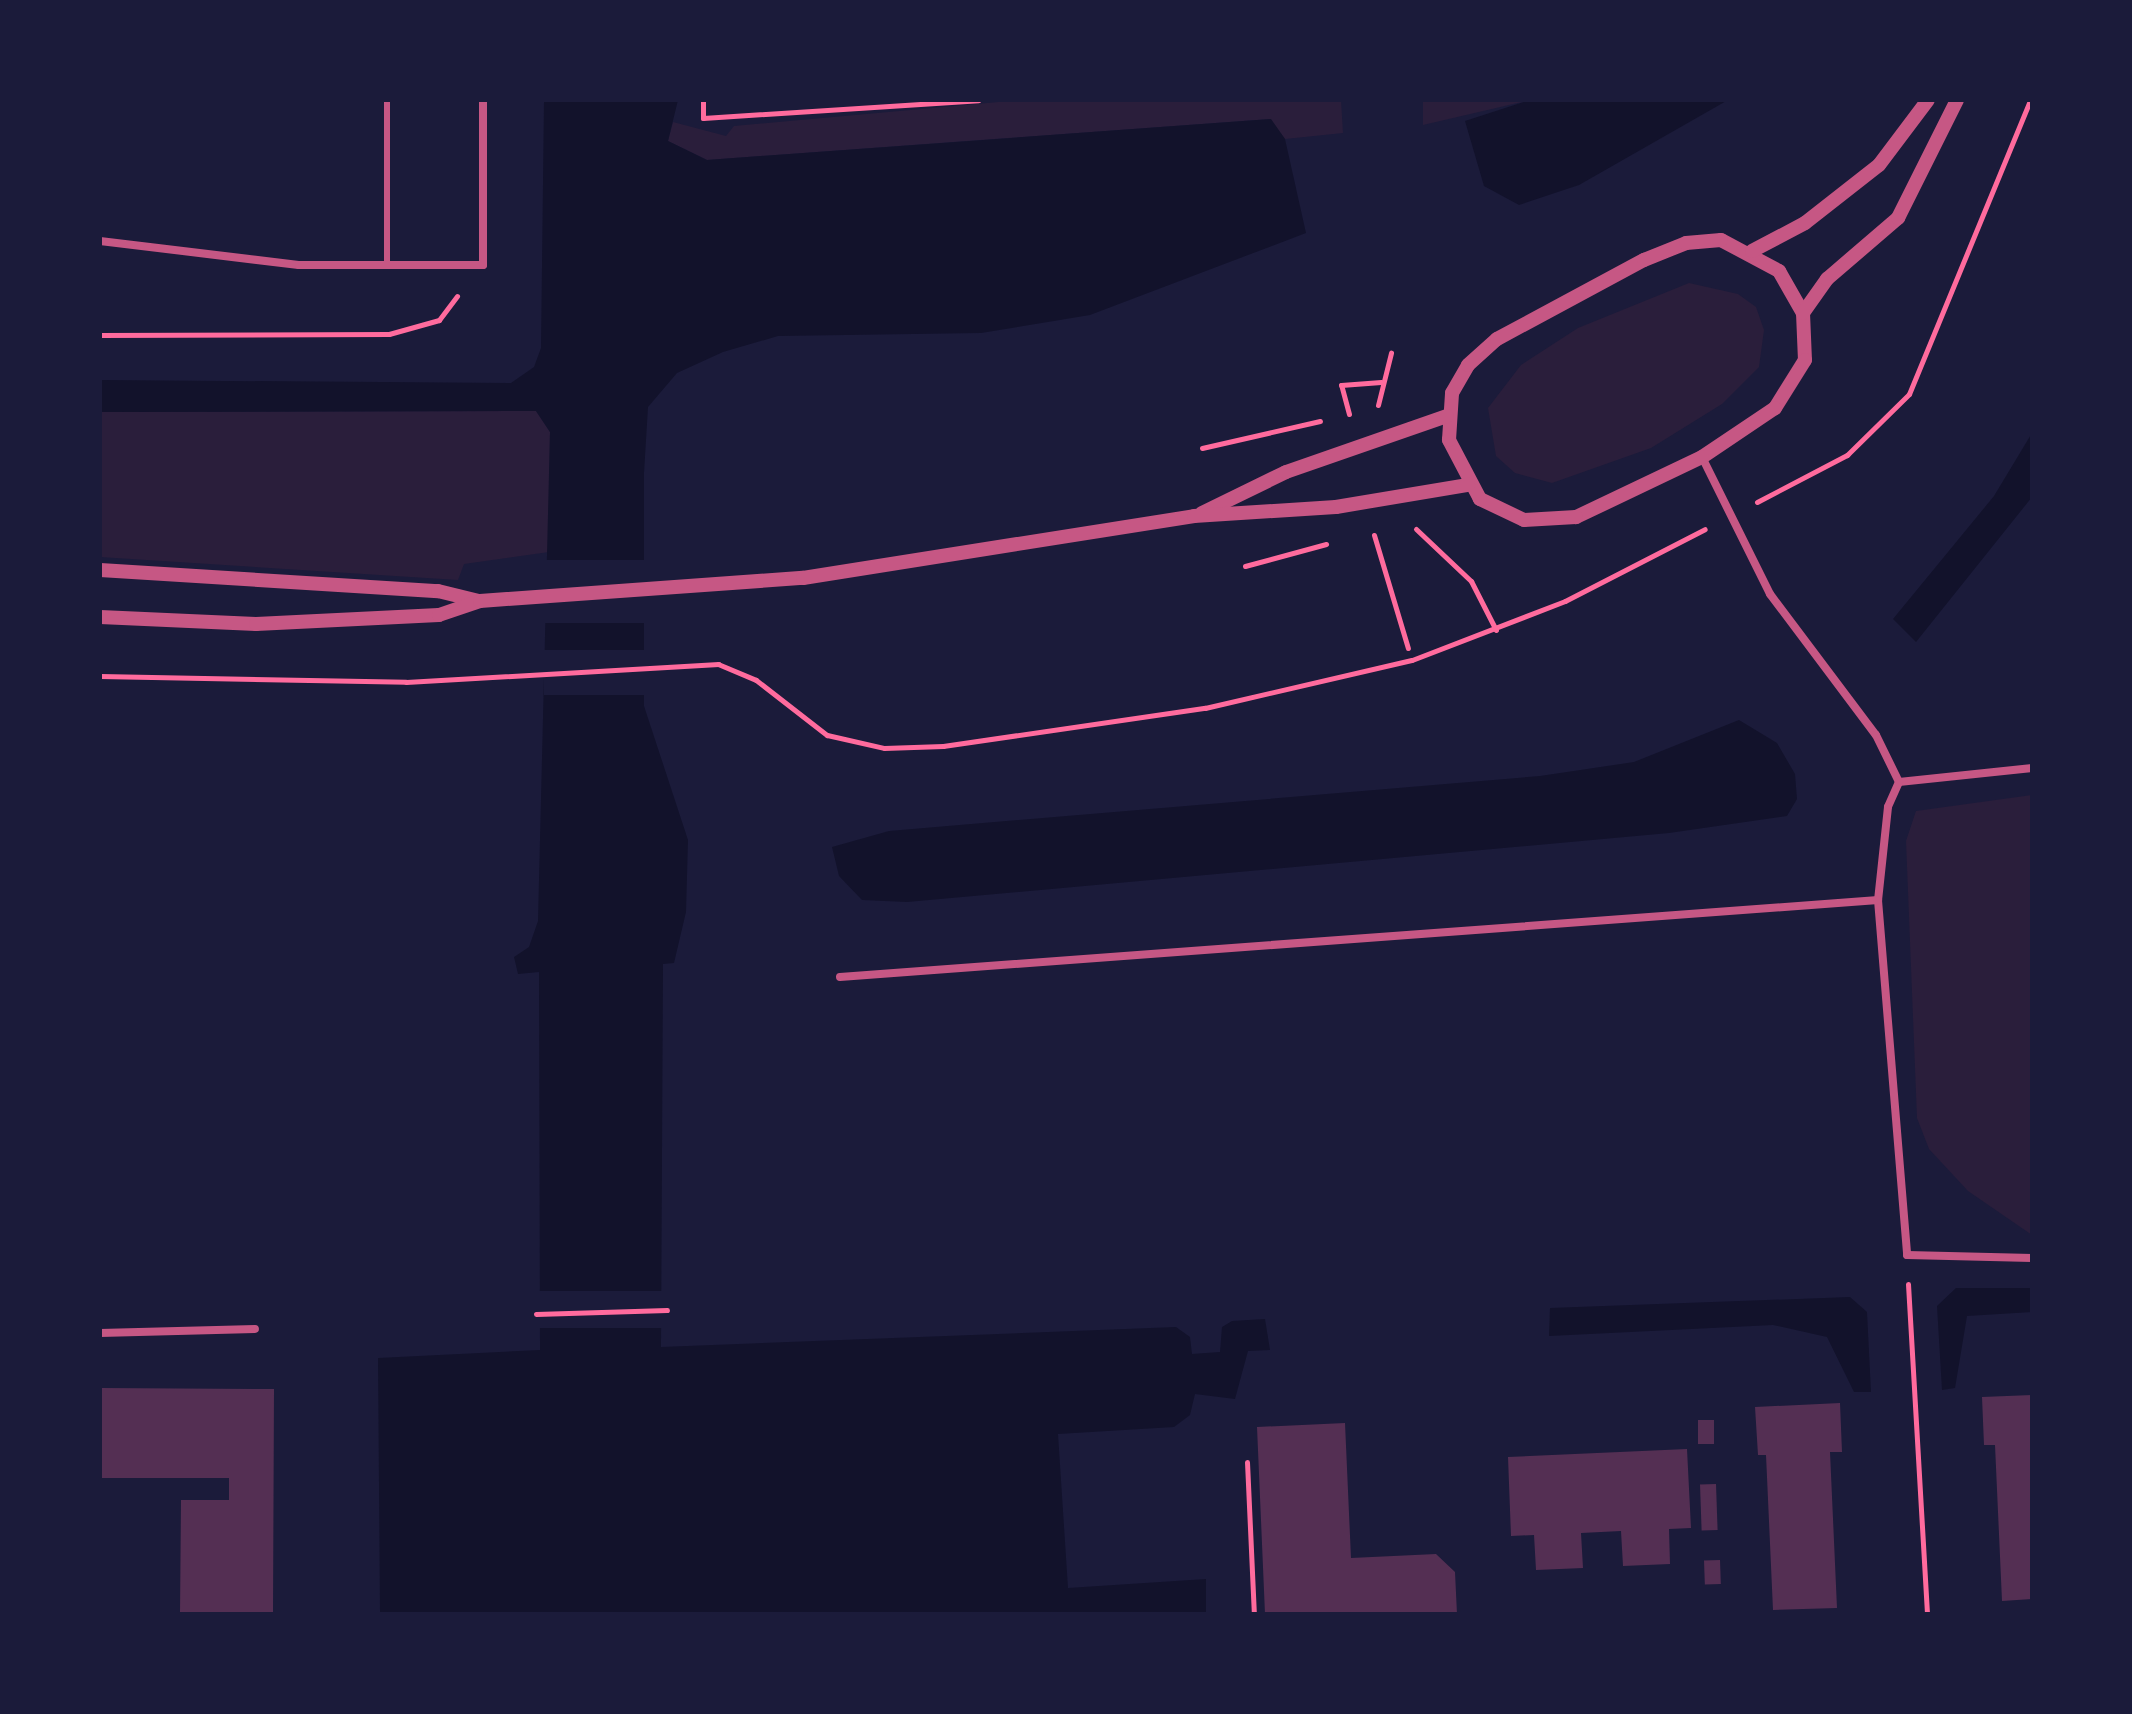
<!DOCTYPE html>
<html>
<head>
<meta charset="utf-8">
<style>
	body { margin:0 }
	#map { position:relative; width:2132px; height:1714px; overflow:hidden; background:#1b1b3a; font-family:"Alegreya Sans",sans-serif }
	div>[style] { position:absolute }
	.green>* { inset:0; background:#2a1e3b }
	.water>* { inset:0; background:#12122b }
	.pier>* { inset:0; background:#1b1b3a; transform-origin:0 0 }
	.building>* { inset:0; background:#542f53; transform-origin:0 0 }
	.path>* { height:5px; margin:-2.5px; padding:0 2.5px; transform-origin:2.5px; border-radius:2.5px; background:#ff6b9d }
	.service>* { height:6px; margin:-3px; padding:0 3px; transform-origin:3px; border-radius:3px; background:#c65784 }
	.minor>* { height:8px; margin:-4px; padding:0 4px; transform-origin:4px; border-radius:4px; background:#c65784 }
	.tertiary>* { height:14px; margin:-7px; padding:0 7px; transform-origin:7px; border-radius:7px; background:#c65784 }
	span { translate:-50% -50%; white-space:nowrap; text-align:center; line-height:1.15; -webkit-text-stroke:8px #1b1b3a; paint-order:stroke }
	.frame { position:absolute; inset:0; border:102px solid #1b1b3a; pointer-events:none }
</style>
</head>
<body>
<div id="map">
	<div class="green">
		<div style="clip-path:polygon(1022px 100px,1341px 100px,1343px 133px,1285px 139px,1270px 119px,707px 160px,668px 141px,673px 122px,726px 136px,734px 126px)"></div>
		<div style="clip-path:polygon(1423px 100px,1530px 100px,1423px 125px)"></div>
		<div style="clip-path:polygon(1689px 283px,1738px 294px,1756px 307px,1764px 330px,1759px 367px,1722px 404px,1651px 448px,1552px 483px,1515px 473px,1496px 456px,1488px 408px,1521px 365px,1578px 328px)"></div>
		<div style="clip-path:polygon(536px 411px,550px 432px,549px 552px,464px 564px,458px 580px,100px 557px,100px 412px)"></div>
		<div style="clip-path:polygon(2032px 795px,2032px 1235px,1968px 1191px,1929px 1149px,1917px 1118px,1906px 841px,1916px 811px)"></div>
	</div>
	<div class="water">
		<div style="clip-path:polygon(544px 100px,678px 100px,668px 141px,707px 160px,1271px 119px,1285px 139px,1306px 233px,1090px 315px,981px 333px,778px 336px,723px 352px,677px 373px,648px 407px,644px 473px,644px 706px,688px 840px,686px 912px,674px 963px,663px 964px,661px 1347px,1176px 1327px,1190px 1337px,1192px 1354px,1220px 1352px,1222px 1327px,1232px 1321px,1265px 1319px,1270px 1350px,1248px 1351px,1235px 1399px,1195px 1394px,1190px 1415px,1174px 1427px,1058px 1434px,1068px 1588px,1206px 1579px,1206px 1614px,380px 1614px,378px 1358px,540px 1350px,539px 972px,518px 974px,514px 957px,529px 947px,538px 921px,550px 432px,536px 411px,100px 412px,100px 380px,511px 383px,534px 367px,541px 348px)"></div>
		<div style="clip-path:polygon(1530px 100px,1728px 100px,1579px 185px,1519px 205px,1484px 186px,1465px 121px)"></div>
		<div style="clip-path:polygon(2032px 433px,2032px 497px,1916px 642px,1893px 619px,1994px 496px)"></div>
		<div style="clip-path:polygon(1739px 720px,1777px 743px,1795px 774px,1797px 799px,1787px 816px,1669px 833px,907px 902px,862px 900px,839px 876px,832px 847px,889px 831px,1540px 776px,1634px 762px)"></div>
		<div style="clip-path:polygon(1956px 1288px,2032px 1288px,2032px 1312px,1967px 1316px,1955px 1388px,1942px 1390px,1937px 1306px)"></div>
		<div style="clip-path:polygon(1850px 1297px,1867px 1312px,1871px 1392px,1854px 1392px,1827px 1337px,1773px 1325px,1549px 1336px,1550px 1308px)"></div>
	</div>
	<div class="pier">
		<div style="left:648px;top:560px;width:63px;height:103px;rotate:90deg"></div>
		<div style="left:648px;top:650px;width:45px;height:104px;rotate:90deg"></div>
		<div style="left:665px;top:1291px;width:37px;height:130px;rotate:90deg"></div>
	</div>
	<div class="building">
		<div style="clip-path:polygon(100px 1388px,274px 1389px,273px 1614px,180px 1614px,181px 1500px,229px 1500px,229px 1478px,100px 1478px)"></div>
		<div style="clip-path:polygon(2032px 1395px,2032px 1599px,2002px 1601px,1995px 1445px,1984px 1445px,1982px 1397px)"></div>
		<div style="clip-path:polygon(1840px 1403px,1842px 1452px,1830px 1452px,1837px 1608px,1773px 1610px,1766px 1455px,1758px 1455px,1755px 1407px)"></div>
		<div style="left:1698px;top:1420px;width:16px;height:24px"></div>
		<div style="clip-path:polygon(1345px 1423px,1351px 1558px,1436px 1554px,1455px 1572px,1457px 1614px,1265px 1614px,1257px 1427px)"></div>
		<div style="clip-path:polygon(1687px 1449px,1691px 1528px,1669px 1529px,1670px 1564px,1623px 1566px,1621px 1531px,1581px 1533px,1583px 1568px,1536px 1570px,1534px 1535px,1511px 1536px,1508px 1457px)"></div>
		<div style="left:1716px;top:1484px;width:46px;height:16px;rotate:88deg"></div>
		<div style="left:1720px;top:1560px;width:24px;height:16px;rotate:88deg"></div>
	</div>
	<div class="path">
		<div style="left:703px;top:100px;width:18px;rotate:90deg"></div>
		<div style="left:703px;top:118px;width:276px;rotate:-3.7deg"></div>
		<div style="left:100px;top:335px;width:289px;rotate:-0.2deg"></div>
		<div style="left:389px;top:334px;width:52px;rotate:-15.6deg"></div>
		<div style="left:439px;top:320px;width:30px;rotate:-53deg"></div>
		<div style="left:1378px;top:405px;width:54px;rotate:-76deg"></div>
		<div style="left:1349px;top:414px;width:30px;rotate:-105deg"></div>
		<div style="left:1341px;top:385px;width:40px;rotate:-4.3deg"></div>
		<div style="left:1202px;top:448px;width:121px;rotate:-12.9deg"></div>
		<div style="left:1757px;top:502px;width:102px;rotate:-27.6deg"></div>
		<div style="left:1847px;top:455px;width:87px;rotate:-44.5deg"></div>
		<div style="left:1909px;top:394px;width:318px;rotate:-67.6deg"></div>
		<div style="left:1416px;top:529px;width:76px;rotate:43.4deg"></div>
		<div style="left:1471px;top:581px;width:55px;rotate:63deg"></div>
		<div style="left:1374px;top:535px;width:118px;rotate:73.3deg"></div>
		<div style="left:1245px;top:566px;width:84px;rotate:-15.2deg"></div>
		<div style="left:100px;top:676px;width:306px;rotate:1.1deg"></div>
		<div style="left:406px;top:682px;width:313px;rotate:-3.3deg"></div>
		<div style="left:718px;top:664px;width:41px;rotate:22.8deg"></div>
		<div style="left:756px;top:680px;width:90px;rotate:37.8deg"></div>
		<div style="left:827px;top:735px;width:58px;rotate:12.8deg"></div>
		<div style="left:884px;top:748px;width:59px;rotate:-1.9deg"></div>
		<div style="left:943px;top:746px;width:265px;rotate:-8.3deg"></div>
		<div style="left:1205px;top:708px;width:212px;rotate:-13.1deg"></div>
		<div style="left:1412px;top:660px;width:164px;rotate:-21.1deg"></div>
		<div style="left:1565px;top:601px;width:157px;rotate:-27.2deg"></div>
		<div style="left:1908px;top:1284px;width:331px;rotate:86.7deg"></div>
		<div style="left:536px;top:1314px;width:131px;rotate:-1.7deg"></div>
		<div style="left:1247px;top:1462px;width:152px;rotate:87.4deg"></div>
	</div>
	<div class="service">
		<div style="left:387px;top:266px;width:166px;rotate:-90deg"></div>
	</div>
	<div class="minor">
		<div style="left:100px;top:241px;width:200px;rotate:6.9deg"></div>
		<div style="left:299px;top:265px;width:184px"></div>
		<div style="left:483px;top:265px;width:165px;rotate:-90deg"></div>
		<div style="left:1702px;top:457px;width:153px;rotate:63.6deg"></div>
		<div style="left:1770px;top:594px;width:176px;rotate:53.1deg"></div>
		<div style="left:1876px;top:735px;width:52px;rotate:63.9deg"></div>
		<div style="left:1899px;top:782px;width:134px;rotate:-6deg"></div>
		<div style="left:1899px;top:782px;width:27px;rotate:114deg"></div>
		<div style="left:1888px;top:807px;width:94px;rotate:96.1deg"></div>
		<div style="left:1878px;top:900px;width:356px;rotate:85.3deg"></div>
		<div style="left:1907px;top:1255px;width:125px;rotate:1.4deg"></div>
		<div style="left:840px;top:977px;width:1041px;rotate:-4.24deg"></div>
		<div style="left:100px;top:1333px;width:155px;rotate:-1.5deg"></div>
	</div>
	<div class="tertiary">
		<div style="left:1721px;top:240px;width:66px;rotate:28.1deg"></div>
		<div style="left:1779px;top:271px;width:48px;rotate:60.3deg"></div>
		<div style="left:1803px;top:313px;width:47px;rotate:87.6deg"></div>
		<div style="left:1805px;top:360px;width:57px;rotate:122deg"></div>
		<div style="left:1775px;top:408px;width:88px;rotate:146.1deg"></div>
		<div style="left:1702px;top:457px;width:140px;rotate:154.5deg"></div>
		<div style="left:1576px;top:517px;width:52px;rotate:176.7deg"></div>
		<div style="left:1524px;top:520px;width:49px;rotate:-154.5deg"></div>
		<div style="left:1480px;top:499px;width:67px;rotate:-117.7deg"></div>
		<div style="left:1449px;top:440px;width:47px;rotate:-86.3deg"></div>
		<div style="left:1452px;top:393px;width:32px;rotate:-60deg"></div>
		<div style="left:1468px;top:365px;width:39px;rotate:-42deg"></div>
		<div style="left:1497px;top:339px;width:167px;rotate:-28.3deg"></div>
		<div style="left:1644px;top:260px;width:45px;rotate:-22deg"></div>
		<div style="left:1686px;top:243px;width:35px;rotate:-5deg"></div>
		<div style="left:1752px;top:251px;width:60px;rotate:-27.8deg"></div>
		<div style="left:1805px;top:223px;width:94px;rotate:-38.1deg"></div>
		<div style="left:1879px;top:165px;width:81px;rotate:-53deg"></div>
		<div style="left:1803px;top:313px;width:42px;rotate:-54.8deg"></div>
		<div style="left:1827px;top:279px;width:94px;rotate:-40.7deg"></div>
		<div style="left:1898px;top:218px;width:132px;rotate:-63.4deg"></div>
		<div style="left:1202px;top:513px;width:93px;rotate:-26deg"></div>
		<div style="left:1286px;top:472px;width:170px;rotate:-19.2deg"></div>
		<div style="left:100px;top:570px;width:339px;rotate:3.6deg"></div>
		<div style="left:438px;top:591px;width:42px;rotate:13.7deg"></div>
		<div style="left:100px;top:617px;width:156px;rotate:2.6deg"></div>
		<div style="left:256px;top:624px;width:183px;rotate:-2.8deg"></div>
		<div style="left:439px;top:615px;width:43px;rotate:-18.9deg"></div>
		<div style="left:480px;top:601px;width:324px;rotate:-4.1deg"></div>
		<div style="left:803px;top:578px;width:396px;rotate:-9deg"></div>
		<div style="left:1194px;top:516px;width:142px;rotate:-3.6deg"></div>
		<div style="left:1336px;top:507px;width:134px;rotate:-9.5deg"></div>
	</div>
	<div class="frame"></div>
</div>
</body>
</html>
